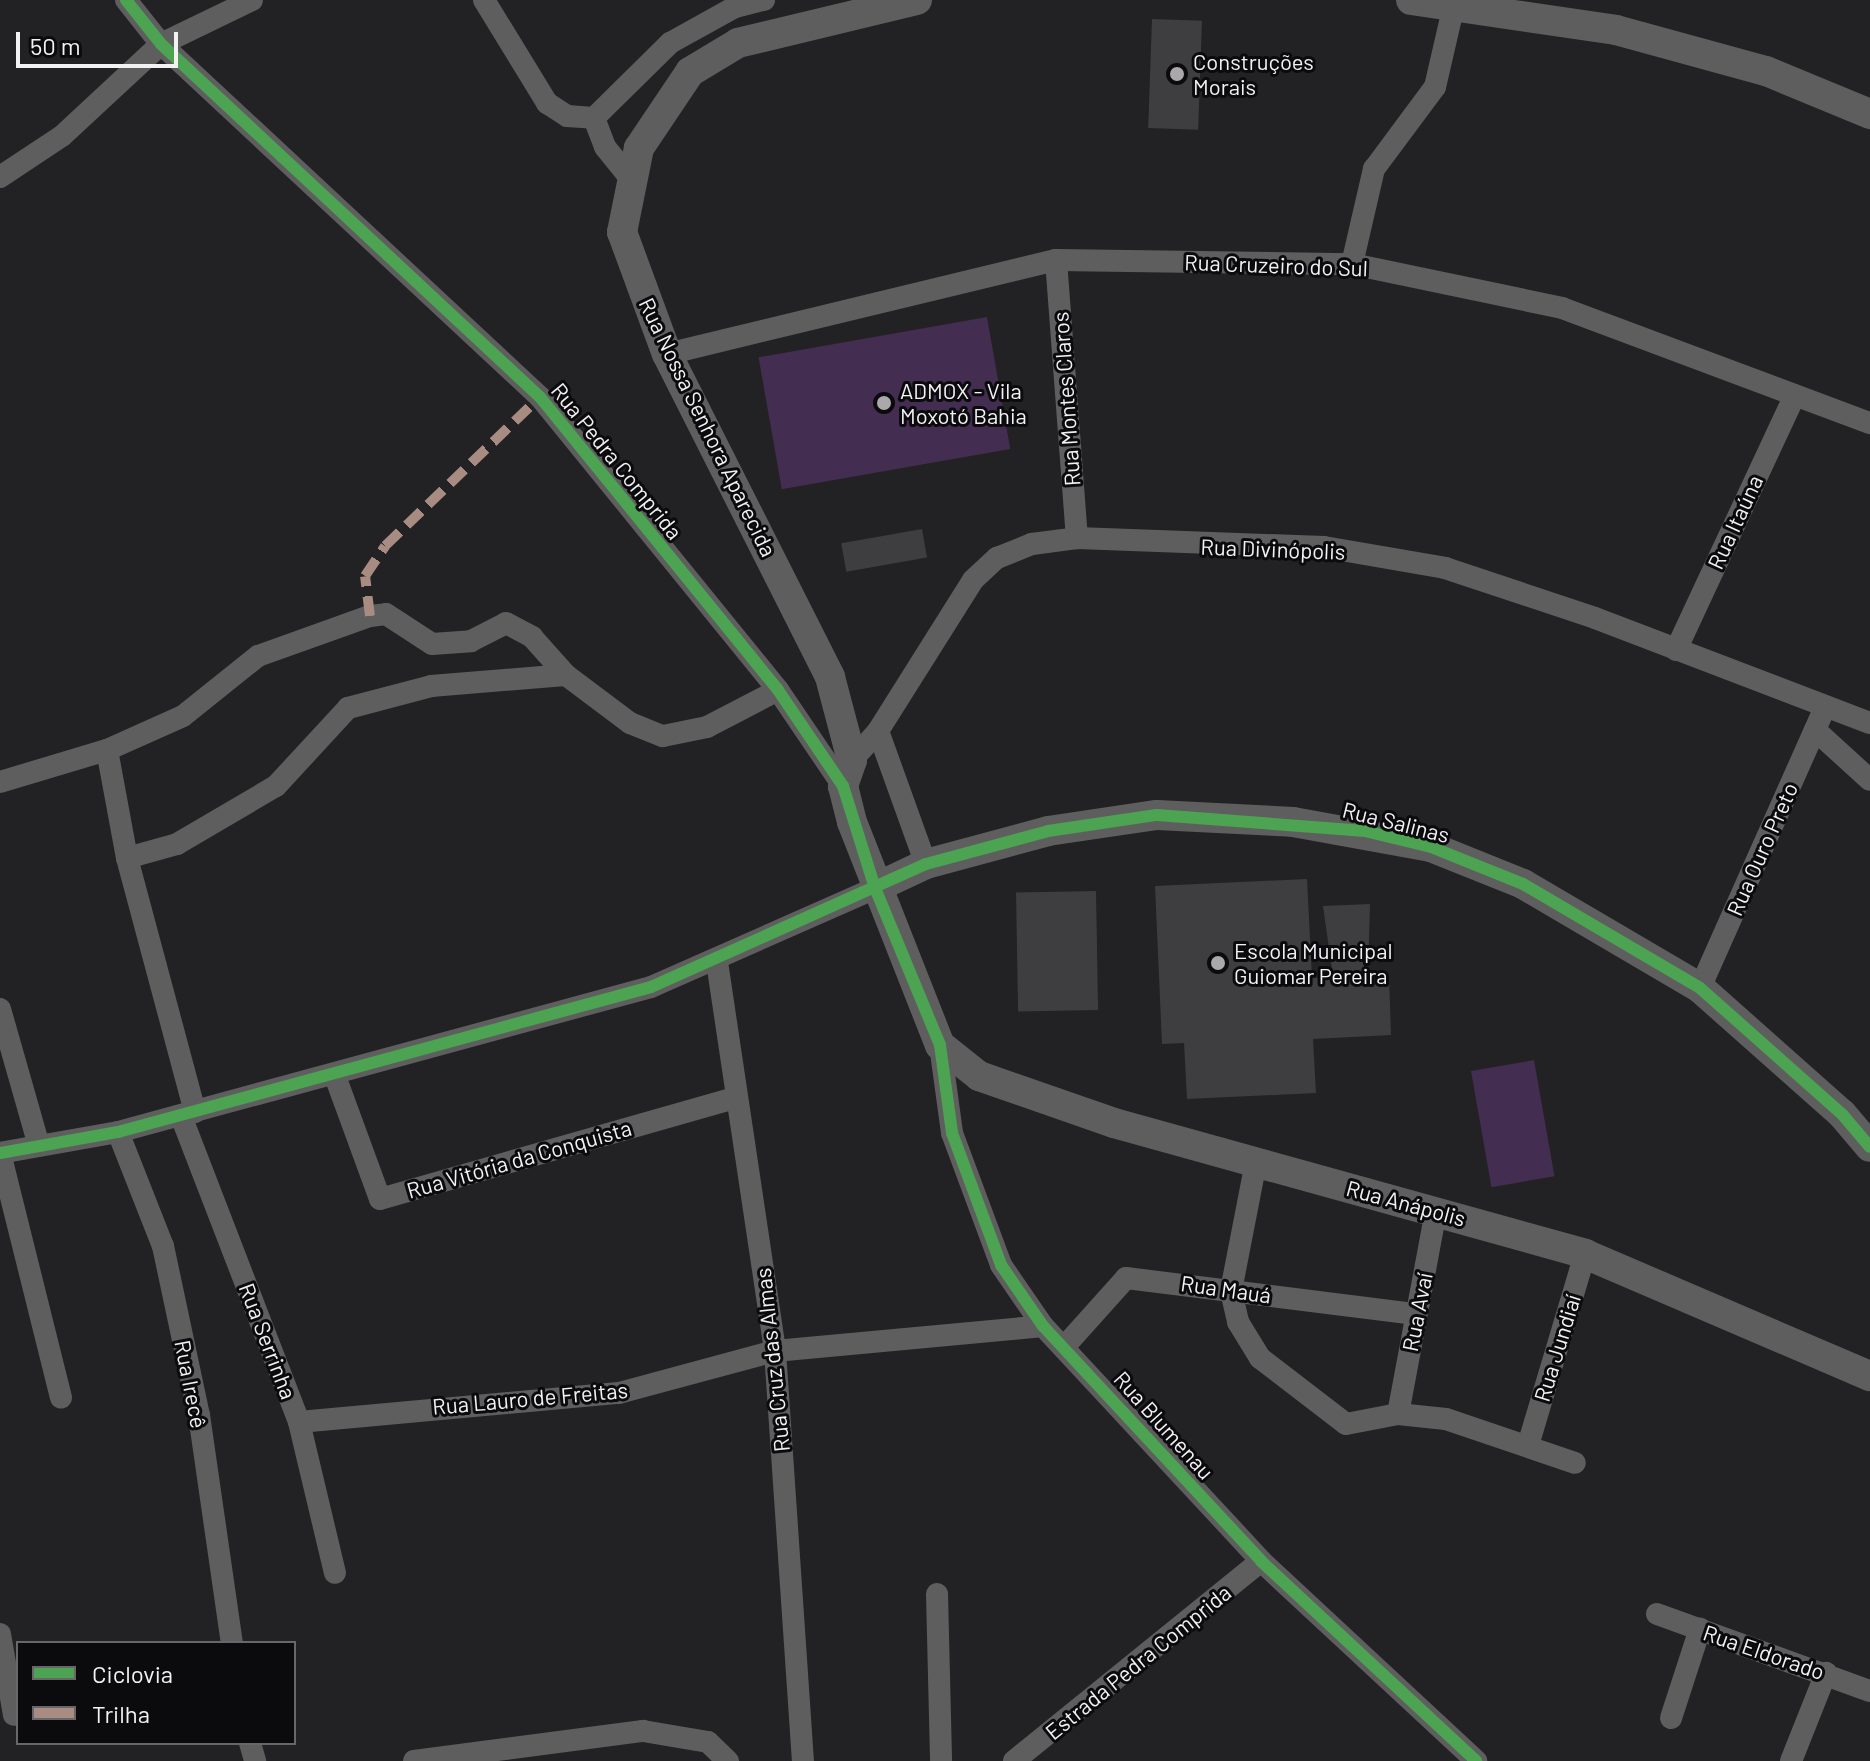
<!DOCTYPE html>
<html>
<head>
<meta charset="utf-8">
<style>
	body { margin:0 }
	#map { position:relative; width:1870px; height:1761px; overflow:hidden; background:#222123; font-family:Barlow,sans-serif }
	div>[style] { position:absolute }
	.green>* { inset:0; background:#432d51; transform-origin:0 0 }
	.building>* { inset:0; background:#3e3d40; transform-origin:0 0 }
	.street>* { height:22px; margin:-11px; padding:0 11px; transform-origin:11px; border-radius:11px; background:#5f5e5f }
	.secondary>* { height:30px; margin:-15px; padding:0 15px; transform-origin:15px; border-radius:15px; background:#5f5e5f }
	.quiet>* { height:10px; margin-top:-5px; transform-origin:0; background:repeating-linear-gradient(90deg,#a88b81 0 20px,transparent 0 30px) }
	.cycleway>* { height:12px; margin:-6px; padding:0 6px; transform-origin:6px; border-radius:6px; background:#4ca352 }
	.dots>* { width:22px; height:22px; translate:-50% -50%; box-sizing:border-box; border:4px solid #0b0a0c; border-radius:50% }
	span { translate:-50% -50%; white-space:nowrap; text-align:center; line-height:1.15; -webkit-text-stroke:6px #0b0a0c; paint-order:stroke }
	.poi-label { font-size:22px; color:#f3f1f4 }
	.left { translate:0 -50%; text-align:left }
	.street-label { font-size:22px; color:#f3f1f4 }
	.legend { position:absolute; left:16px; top:1641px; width:280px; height:104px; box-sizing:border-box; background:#0b0a0c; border:2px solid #686669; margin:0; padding:10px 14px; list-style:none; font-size:24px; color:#f3f1f4 }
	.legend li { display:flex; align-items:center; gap:16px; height:40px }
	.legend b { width:40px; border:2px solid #686669 }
	.scale { position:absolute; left:16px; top:32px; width:162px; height:36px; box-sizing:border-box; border:4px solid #f3f1f4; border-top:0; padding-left:10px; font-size:24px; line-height:28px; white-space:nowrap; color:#f3f1f4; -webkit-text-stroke:6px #0b0a0c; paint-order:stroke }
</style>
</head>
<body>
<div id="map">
	<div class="green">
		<div style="left:987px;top:317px;width:134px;height:232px;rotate:80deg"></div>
		<div style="left:1534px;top:1060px;width:118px;height:64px;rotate:80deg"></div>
	</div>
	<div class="building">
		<div style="left:1152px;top:19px;width:50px;height:109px;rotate:2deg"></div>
		<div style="left:922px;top:529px;width:29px;height:82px;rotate:80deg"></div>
		<div style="clip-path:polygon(1307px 879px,1312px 978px,1333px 977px,1323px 906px,1370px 904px,1368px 976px,1389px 975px,1391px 1035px,1313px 1039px,1316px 1093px,1187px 1099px,1184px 1043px,1162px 1044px,1155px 886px)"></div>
		<div style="left:1096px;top:891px;width:119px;height:80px;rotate:89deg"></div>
	</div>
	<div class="street">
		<div style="left:126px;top:0;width:56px;rotate:51.5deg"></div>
		<div style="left:161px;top:44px;width:518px;rotate:42.97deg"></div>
		<div style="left:540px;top:397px;width:377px;rotate:50.9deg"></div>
		<div style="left:778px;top:690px;width:116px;rotate:55.9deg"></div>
		<div style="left:484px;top:0;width:121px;rotate:58.5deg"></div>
		<div style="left:547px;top:103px;width:24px;rotate:33deg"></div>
		<div style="left:567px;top:116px;width:27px;rotate:4deg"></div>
		<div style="left:594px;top:118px;width:107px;rotate:-44.6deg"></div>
		<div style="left:670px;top:43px;width:74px;rotate:-29deg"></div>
		<div style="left:735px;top:7px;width:30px;rotate:-14deg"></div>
		<div style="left:594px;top:118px;width:31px;rotate:69deg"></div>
		<div style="left:605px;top:147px;width:38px;rotate:51deg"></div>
		<div style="left:0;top:177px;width:74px;rotate:-33.5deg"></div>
		<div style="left:62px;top:136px;width:135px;rotate:-42.9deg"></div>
		<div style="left:161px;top:44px;width:101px;rotate:-25.8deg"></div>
		<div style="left:1056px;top:260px;width:279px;rotate:85.7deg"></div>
		<div style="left:1352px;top:264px;width:98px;rotate:-77deg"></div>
		<div style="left:1374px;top:169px;width:102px;rotate:-53.4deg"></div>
		<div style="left:1435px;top:87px;width:84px;rotate:-77deg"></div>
		<div style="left:667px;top:354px;width:400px;rotate:-13.6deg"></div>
		<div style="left:1056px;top:260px;width:296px;rotate:0.8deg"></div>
		<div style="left:1352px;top:264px;width:215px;rotate:11.8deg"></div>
		<div style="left:1562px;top:308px;width:329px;rotate:20.5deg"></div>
		<div style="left:1676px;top:650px;width:281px;rotate:-65deg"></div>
		<div style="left:1815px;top:730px;width:74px;rotate:42.3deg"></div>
		<div style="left:878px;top:731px;width:141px;rotate:70.2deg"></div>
		<div style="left:107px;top:750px;width:110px;rotate:79.5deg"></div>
		<div style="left:127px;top:858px;width:263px;rotate:75deg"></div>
		<div style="left:852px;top:760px;width:39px;rotate:-48deg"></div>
		<div style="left:878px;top:731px;width:178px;rotate:-57.8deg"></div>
		<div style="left:973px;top:580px;width:33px;rotate:-43deg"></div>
		<div style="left:997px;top:558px;width:38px;rotate:-22deg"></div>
		<div style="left:1032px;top:544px;width:45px;rotate:-7.6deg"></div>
		<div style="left:1077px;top:538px;width:247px;rotate:2.1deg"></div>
		<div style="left:1324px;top:547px;width:123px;rotate:9.8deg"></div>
		<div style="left:1445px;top:568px;width:158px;rotate:18.4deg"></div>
		<div style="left:1595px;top:618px;width:294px;rotate:20.9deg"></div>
		<div style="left:0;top:782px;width:112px;rotate:-16.7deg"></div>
		<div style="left:107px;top:750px;width:83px;rotate:-24.1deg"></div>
		<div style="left:183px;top:716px;width:96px;rotate:-38.7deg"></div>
		<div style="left:258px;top:656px;width:119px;rotate:-19.7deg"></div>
		<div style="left:370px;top:616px;width:16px;rotate:-7deg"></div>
		<div style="left:386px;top:614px;width:55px;rotate:33.1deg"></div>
		<div style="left:432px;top:644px;width:39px;rotate:-4deg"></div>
		<div style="left:471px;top:641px;width:39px;rotate:-27deg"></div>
		<div style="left:506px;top:623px;width:30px;rotate:28deg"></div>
		<div style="left:532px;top:637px;width:51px;rotate:48.2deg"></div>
		<div style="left:566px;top:675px;width:80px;rotate:36.9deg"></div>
		<div style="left:630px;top:723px;width:35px;rotate:22deg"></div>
		<div style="left:663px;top:736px;width:45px;rotate:-11.6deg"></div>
		<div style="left:707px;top:727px;width:80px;rotate:-27.5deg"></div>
		<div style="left:127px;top:858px;width:52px;rotate:-15.6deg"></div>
		<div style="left:177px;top:844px;width:115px;rotate:-30.4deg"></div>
		<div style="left:276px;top:786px;width:106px;rotate:-47.3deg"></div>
		<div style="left:348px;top:708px;width:86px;rotate:-14.8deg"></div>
		<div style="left:431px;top:686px;width:135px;rotate:-4.7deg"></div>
		<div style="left:717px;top:962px;width:393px;rotate:81.5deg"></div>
		<div style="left:775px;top:1351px;width:411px;rotate:86.1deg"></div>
		<div style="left:1700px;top:988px;width:304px;rotate:-66deg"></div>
		<div style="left:0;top:1009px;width:142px;rotate:74.1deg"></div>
		<div style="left:940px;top:1045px;width:89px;rotate:82.2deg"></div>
		<div style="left:952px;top:1133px;width:141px;rotate:69.6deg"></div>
		<div style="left:1001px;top:1265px;width:74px;rotate:55.5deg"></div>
		<div style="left:1043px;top:1326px;width:321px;rotate:47.1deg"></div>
		<div style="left:1261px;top:1561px;width:294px;rotate:42.9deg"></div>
		<div style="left:335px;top:1076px;width:131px;rotate:69.9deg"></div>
		<div style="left:380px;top:1199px;width:371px;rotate:-15.9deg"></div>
		<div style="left:181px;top:1116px;width:328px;rotate:68.9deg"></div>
		<div style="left:299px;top:1422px;width:155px;rotate:76.6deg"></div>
		<div style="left:118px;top:1132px;width:123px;rotate:68.5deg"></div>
		<div style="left:163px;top:1246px;width:173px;rotate:78deg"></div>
		<div style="left:199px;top:1415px;width:230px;rotate:81.8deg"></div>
		<div style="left:0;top:1153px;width:120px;rotate:-10.1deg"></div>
		<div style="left:118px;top:1132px;width:552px;rotate:-15.22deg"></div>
		<div style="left:651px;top:987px;width:245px;rotate:-23.8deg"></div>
		<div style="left:0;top:1153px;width:252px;rotate:76deg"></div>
		<div style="left:1256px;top:1162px;width:131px;rotate:101deg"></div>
		<div style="left:1231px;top:1291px;width:32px;rotate:77deg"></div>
		<div style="left:1238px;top:1322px;width:42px;rotate:58.6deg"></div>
		<div style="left:1260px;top:1358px;width:108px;rotate:37.5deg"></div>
		<div style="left:1346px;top:1424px;width:53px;rotate:-10.9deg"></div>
		<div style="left:1398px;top:1414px;width:48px;rotate:5.9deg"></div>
		<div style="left:1446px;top:1419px;width:136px;rotate:18.8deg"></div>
		<div style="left:1065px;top:1346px;width:91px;rotate:-48.1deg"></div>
		<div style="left:1126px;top:1278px;width:292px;rotate:7.1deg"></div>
		<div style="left:1398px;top:1414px;width:208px;rotate:-79.4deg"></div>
		<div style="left:299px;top:1422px;width:321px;rotate:-5.2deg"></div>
		<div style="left:619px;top:1393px;width:162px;rotate:-15.1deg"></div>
		<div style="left:775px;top:1351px;width:269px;rotate:-5.3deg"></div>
		<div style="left:1529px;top:1442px;width:196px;rotate:-73.4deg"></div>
		<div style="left:937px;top:1594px;width:167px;rotate:88.6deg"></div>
		<div style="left:1657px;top:1614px;width:226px;rotate:19.9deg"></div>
		<div style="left:0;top:1634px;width:82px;rotate:80.2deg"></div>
		<div style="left:1671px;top:1718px;width:94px;rotate:-72deg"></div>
		<div style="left:250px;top:1743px;width:19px;rotate:74deg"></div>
		<div style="left:414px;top:1761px;width:231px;rotate:-7.5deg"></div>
		<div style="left:643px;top:1731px;width:66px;rotate:9.6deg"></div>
		<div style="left:708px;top:1742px;width:28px;rotate:44deg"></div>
		<div style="left:1014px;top:1761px;width:318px;rotate:-39deg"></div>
		<div style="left:1791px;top:1761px;width:95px;rotate:-68.3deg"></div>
	</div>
	<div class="secondary">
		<div style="left:917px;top:0;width:184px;rotate:166.5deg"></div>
		<div style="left:738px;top:43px;width:56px;rotate:148.9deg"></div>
		<div style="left:690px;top:72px;width:92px;rotate:123.9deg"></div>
		<div style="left:639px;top:148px;width:86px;rotate:101.4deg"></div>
		<div style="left:622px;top:232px;width:130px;rotate:69.8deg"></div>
		<div style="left:667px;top:354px;width:362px;rotate:63.2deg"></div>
		<div style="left:830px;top:677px;width:86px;rotate:75.2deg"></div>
		<div style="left:852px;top:760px;width:28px;rotate:109deg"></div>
		<div style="left:843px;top:786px;width:37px;rotate:76deg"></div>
		<div style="left:852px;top:822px;width:240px;rotate:68.5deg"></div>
		<div style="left:940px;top:1045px;width:50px;rotate:38.5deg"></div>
		<div style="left:979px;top:1076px;width:143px;rotate:19.2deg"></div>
		<div style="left:1114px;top:1123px;width:489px;rotate:15.5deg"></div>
		<div style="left:1585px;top:1254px;width:310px;rotate:23.2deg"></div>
		<div style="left:1411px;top:0;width:207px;rotate:8.3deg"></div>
		<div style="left:1616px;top:30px;width:156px;rotate:15.3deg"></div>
		<div style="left:1766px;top:71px;width:113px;rotate:22.5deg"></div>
		<div style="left:875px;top:888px;width:56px;rotate:-25.2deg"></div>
		<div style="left:926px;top:864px;width:126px;rotate:-15.1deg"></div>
		<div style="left:1048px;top:831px;width:110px;rotate:-8.4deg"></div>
		<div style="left:1157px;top:815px;width:136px;rotate:2.9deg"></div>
		<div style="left:1293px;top:822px;width:140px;rotate:10.3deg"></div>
		<div style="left:1431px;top:847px;width:99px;rotate:21.9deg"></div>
		<div style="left:1523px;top:884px;width:205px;rotate:30.4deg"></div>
		<div style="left:1700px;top:988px;width:190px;rotate:41.6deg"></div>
		<div style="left:1842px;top:1114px;width:43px;rotate:49.7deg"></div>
	</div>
	<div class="quiet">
		<div style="left:370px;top:616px;width:40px;rotate:-97.1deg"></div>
		<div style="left:365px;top:576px;width:36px;rotate:-56deg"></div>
		<div style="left:385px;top:546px;width:215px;rotate:-43.9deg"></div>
	</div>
	<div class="cycleway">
		<div style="left:126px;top:0;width:56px;rotate:51.5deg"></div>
		<div style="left:161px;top:44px;width:518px;rotate:42.97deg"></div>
		<div style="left:540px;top:397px;width:377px;rotate:50.9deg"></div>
		<div style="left:778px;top:690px;width:116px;rotate:55.9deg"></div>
		<div style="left:843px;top:786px;width:107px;rotate:72.6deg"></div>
		<div style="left:875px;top:888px;width:170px;rotate:67.5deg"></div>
		<div style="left:940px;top:1045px;width:89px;rotate:82.2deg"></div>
		<div style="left:952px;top:1133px;width:141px;rotate:69.6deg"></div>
		<div style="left:1001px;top:1265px;width:74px;rotate:55.5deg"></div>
		<div style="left:1043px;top:1326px;width:321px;rotate:47.1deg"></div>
		<div style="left:1261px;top:1561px;width:294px;rotate:42.9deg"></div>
		<div style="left:0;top:1153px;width:120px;rotate:-10.1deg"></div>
		<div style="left:118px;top:1132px;width:552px;rotate:-15.22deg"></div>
		<div style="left:651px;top:987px;width:301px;rotate:-24.1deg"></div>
		<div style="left:926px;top:864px;width:126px;rotate:-15.1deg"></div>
		<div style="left:1048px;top:831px;width:110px;rotate:-8.4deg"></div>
		<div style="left:1157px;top:815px;width:209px;rotate:4.4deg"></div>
		<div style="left:1365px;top:831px;width:68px;rotate:13.6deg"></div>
		<div style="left:1431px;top:847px;width:99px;rotate:21.9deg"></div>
		<div style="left:1523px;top:884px;width:205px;rotate:30.4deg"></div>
		<div style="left:1700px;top:988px;width:190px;rotate:41.6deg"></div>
		<div style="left:1842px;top:1114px;width:43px;rotate:49.7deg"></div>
	</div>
	<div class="dots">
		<div style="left:1177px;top:74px;background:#aaa8ab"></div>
		<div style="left:884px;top:403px;background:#aaa8ab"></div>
		<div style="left:1218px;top:963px;background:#aaa8ab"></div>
	</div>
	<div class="poi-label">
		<span class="left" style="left:1193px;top:74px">Construções<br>Morais</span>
		<span class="left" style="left:900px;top:403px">ADMOX - Vila<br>Moxotó Bahia</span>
		<span class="left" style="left:1234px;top:963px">Escola Municipal<br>Guiomar Pereira</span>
	</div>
	<div class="street-label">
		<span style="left:1276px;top:265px;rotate:2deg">Rua Cruzeiro do Sul</span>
		<span style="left:1066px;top:399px;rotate:-94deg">Rua Montes Claros</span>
		<span style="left:708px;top:427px;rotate:64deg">Rua Nossa Senhora Aparecida</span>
		<span style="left:617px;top:461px;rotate:51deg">Rua Pedra Comprida</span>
		<span style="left:1735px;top:522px;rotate:-65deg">Rua Itaúna</span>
		<span style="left:1273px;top:549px;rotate:2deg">Rua Divinópolis</span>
		<span style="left:1396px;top:822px;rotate:14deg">Rua Salinas</span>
		<span style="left:1762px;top:849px;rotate:-66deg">Rua Ouro Preto</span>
		<span style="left:519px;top:1159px;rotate:-16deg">Rua Vitória da Conquista</span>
		<span style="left:1406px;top:1203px;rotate:15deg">Rua Anápolis</span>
		<span style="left:1226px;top:1289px;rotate:8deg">Rua Mauá</span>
		<span style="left:1417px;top:1312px;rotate:-79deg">Rua Avaí</span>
		<span style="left:268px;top:1341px;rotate:69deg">Rua Serrinha</span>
		<span style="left:1557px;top:1348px;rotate:-73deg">Rua Jundiaí</span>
		<span style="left:772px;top:1360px;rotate:-96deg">Rua Cruz das Almas</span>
		<span style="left:191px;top:1384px;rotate:79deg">Rua Irecê</span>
		<span style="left:530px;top:1398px;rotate:-5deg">Rua Lauro de Freitas</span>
		<span style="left:1164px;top:1425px;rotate:48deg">Rua Blumenau</span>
		<span style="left:1764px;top:1652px;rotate:19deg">Rua Eldorado</span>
		<span style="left:1138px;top:1662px;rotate:-39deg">Estrada Pedra Comprida</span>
	</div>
	<ul class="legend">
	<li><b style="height:10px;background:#4ca352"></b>Ciclovia</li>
	<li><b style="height:10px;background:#a88b81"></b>Trilha</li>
	</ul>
	<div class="scale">50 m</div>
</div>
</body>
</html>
